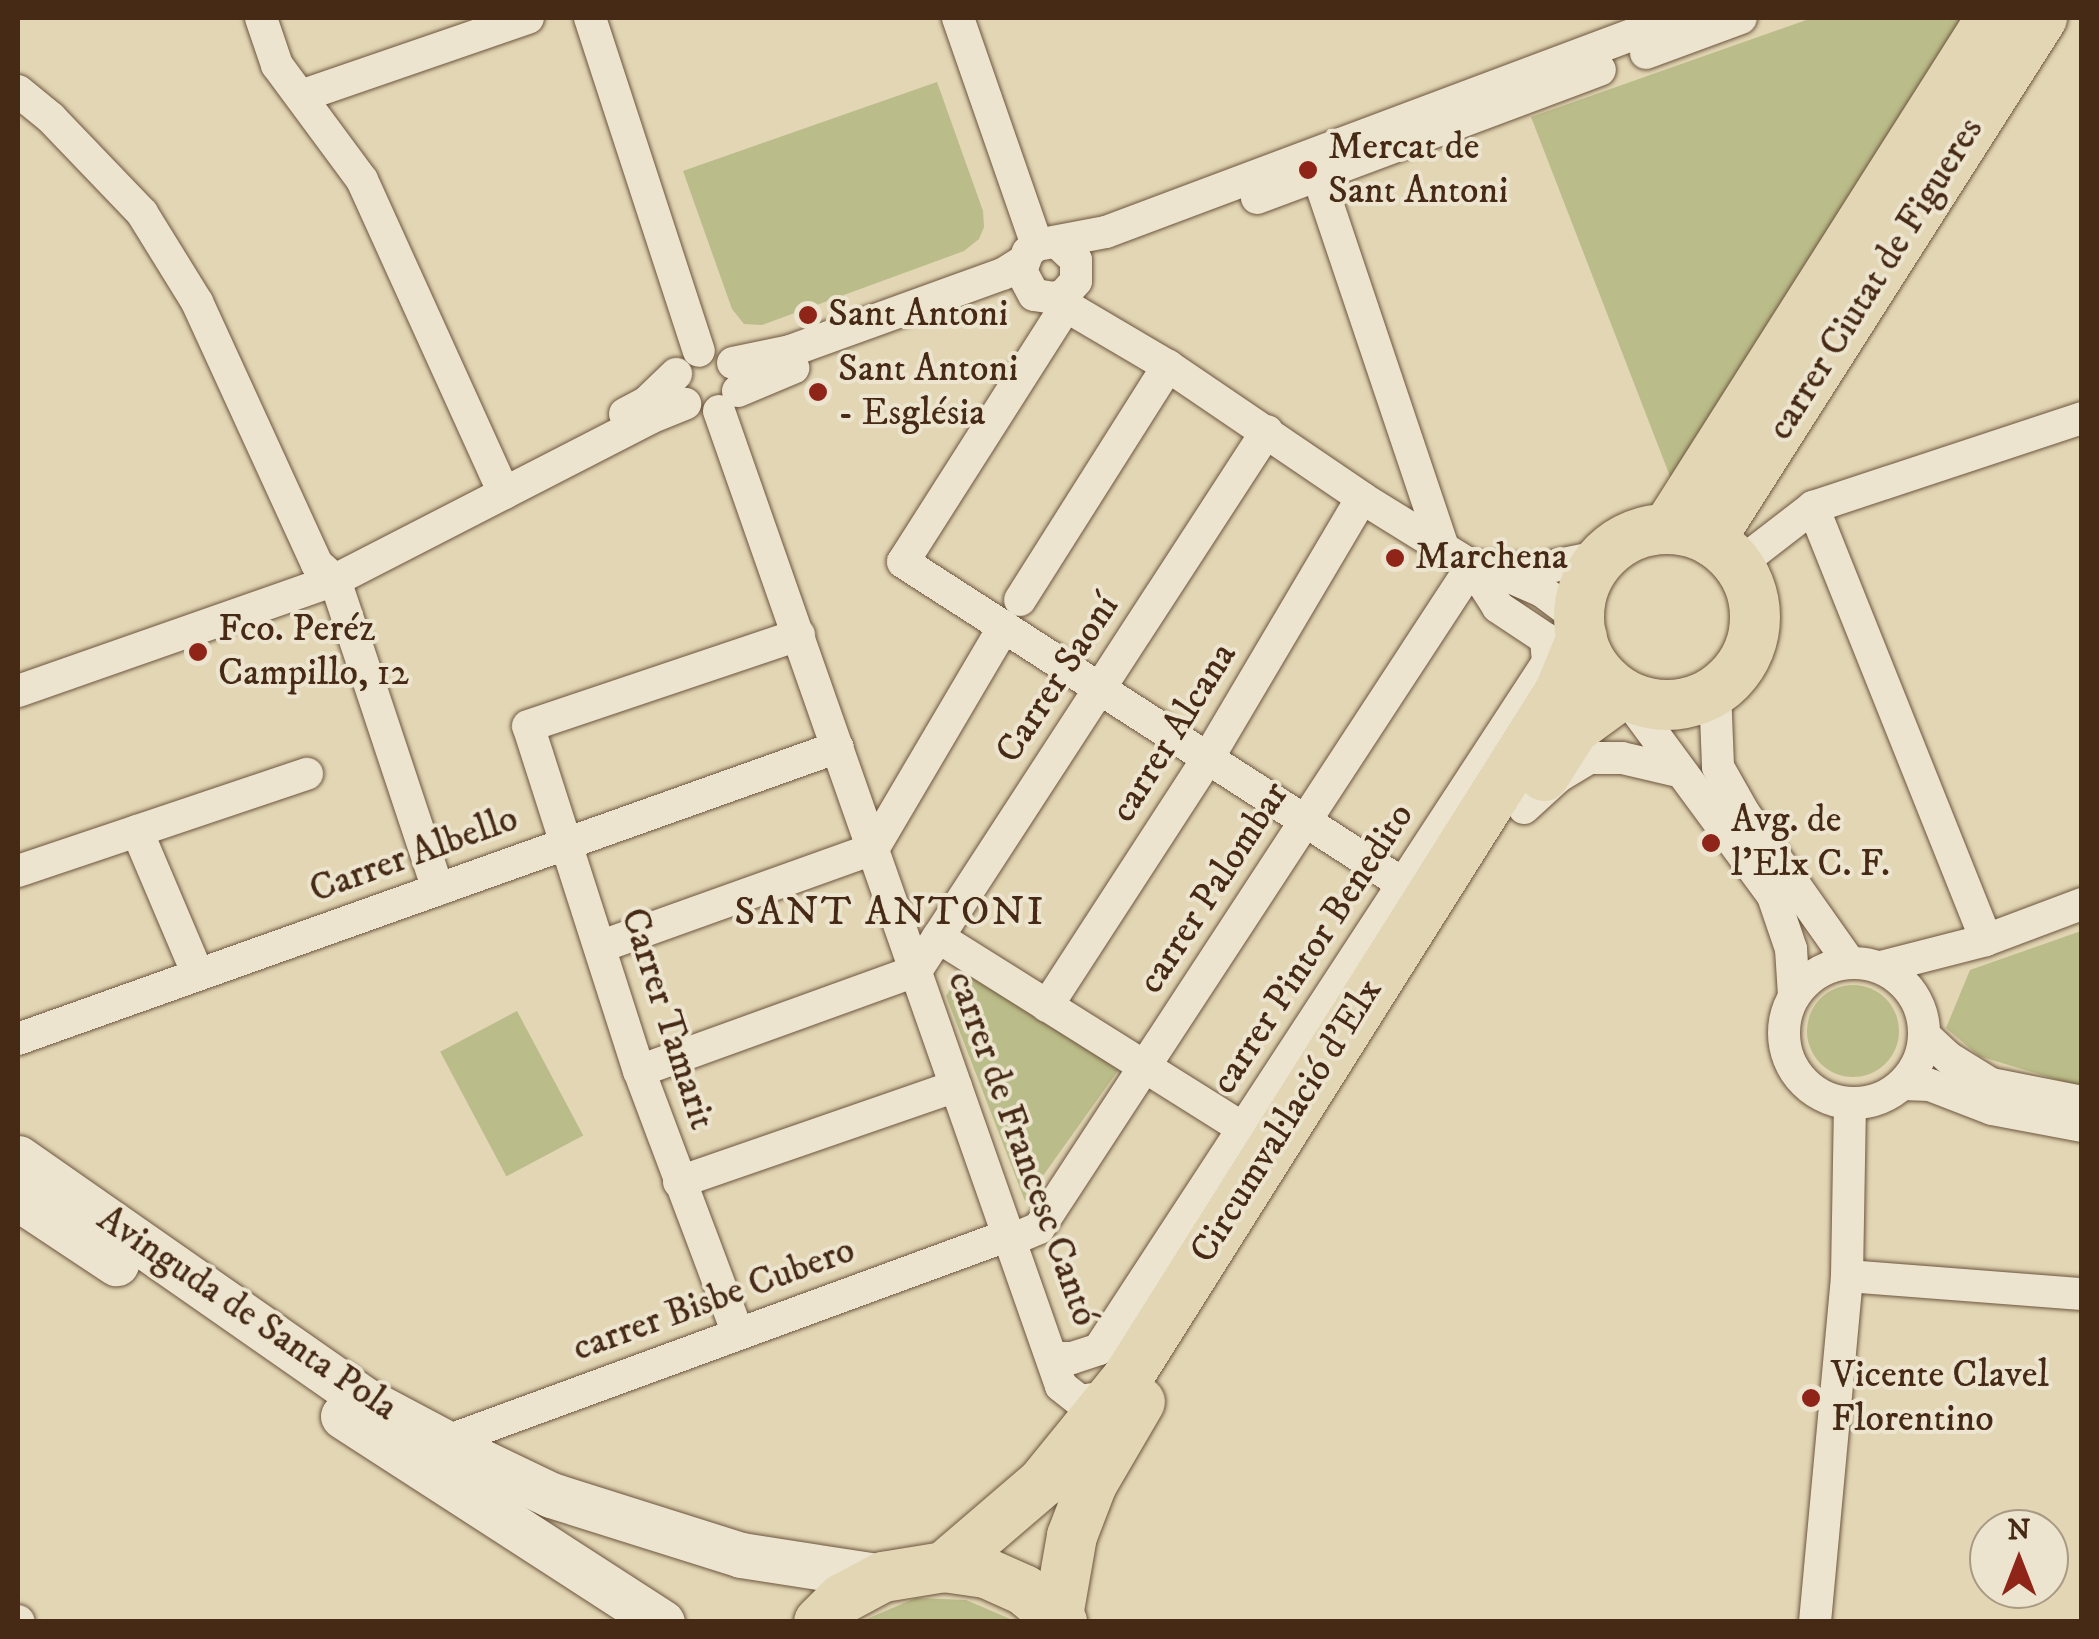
<!DOCTYPE html>
<html>
<head>
<meta charset="utf-8">
<style>
	body { margin:0 }
	#map { position:relative; width:2099px; height:1639px; overflow:hidden; background:#e2d6b4; font-family:"IM FELL DW Pica",serif }
	div>[style] { position:absolute }
	.green>* { inset:0; background:#babc89; transform-origin:0 0 }
	.round { border-radius:50% }
	.roads { filter:drop-shadow(0 0 2px #6d553e) drop-shadow(0 0 2px #6d553e) }
	.minor>* { height:32px; margin:-16px; padding:0 16px; transform-origin:16px; border-radius:16px; background:#ece4ce }
	.minor>.ring { margin:-16px; padding:0; box-sizing:content-box; background:none; border:32px solid #ece4ce; border-radius:50% }
	.secondary>* { height:45px; margin:-22.5px; padding:0 22.5px; transform-origin:22.5px; border-radius:22.5px; background:#ece4ce }
	.primary>* { height:50px; margin:-25px; padding:0 25px; transform-origin:25px; border-radius:25px; background:#e2d6b4 }
	.primary>.ring { margin:-25px; padding:0; box-sizing:content-box; background:none; border:50px solid #e2d6b4; border-radius:50% }
	.dots>* { width:28px; height:28px; translate:-50% -50%; box-sizing:border-box; border:5px solid #ece4ce; border-radius:50% }
	span { translate:-50% -50%; white-space:nowrap; text-align:center; line-height:1.15; -webkit-text-stroke:8px #ece4ce; paint-order:stroke }
	.poi-label { font-size:38px; color:#462a16 }
	.left { translate:0 -50%; text-align:left }
	.street-label { font-size:38px; color:#462a16 }
	.neighbourhood-label { font-size:40px; color:#462a16; letter-spacing:2.5px }
	.frame { position:absolute; inset:0; border:20px solid #462a16; pointer-events:none }
	.north { position:absolute; left:1969px; top:1509px; width:100px; height:100px; box-sizing:border-box; background:#ece4ce; border:2px solid #aa9a84; border-radius:50%; rotate:0deg; font-size:28px; font-weight:700; line-height:40px; text-align:center; color:#462a16 }
	.north::after { content:''; display:block; margin:auto; width:35px; height:45px; background:#8f2418; clip-path:polygon(50% 0,100% 100%,50% 72%,0 100%) }
</style>
</head>
<body>
<div id="map">
	<div class="green">
		<div style="clip-path:polygon(1812px 18px,1973px 18px,1673px 484px,1531px 117px)"></div>
		<div style="clip-path:polygon(937px 82px,983px 211px,984px 227px,979px 239px,964px 251px,762px 325px,744px 324px,732px 309px,683px 171px)"></div>
		<div style="clip-path:polygon(2081px 931px,2081px 1087px,1979px 1056px,1946px 1028px,1970px 970px)"></div>
		<div style="clip-path:polygon(964px 967px,1122px 1065px,1025px 1201px,946px 996px)"></div>
		<div class="round" style="left:1807px;top:985px;width:92px;height:92px"></div>
		<div style="left:517px;top:1011px;width:141px;height:87px;rotate:62deg"></div>
		<div style="clip-path:polygon(916px 1598px,966px 1600px,1015px 1621px,862px 1621px)"></div>
	</div>
	<div class="roads">
		<div class="minor">
			<div style="left:261px;top:18px;width:50px;rotate:71.2deg"></div>
			<div style="left:277px;top:65px;width:143px;rotate:53.5deg"></div>
			<div style="left:362px;top:180px;width:344px;rotate:65.6deg"></div>
			<div style="left:590px;top:18px;width:350px;rotate:71.9deg"></div>
			<div style="left:958px;top:18px;width:240px;rotate:70.8deg"></div>
			<div style="left:1646px;top:53px;width:101px;rotate:-20.2deg"></div>
			<div style="left:18px;top:91px;width:43px;rotate:39.3deg"></div>
			<div style="left:51px;top:118px;width:132px;rotate:46.2deg"></div>
			<div style="left:142px;top:213px;width:105px;rotate:58.3deg"></div>
			<div style="left:197px;top:302px;width:288px;rotate:65.4deg"></div>
			<div style="left:317px;top:564px;width:24px;rotate:42deg"></div>
			<div style="left:335px;top:580px;width:326px;rotate:71.6deg"></div>
			<div style="left:301px;top:96px;width:240px;rotate:-19deg"></div>
			<div style="left:1312px;top:158px;width:407px;rotate:71.4deg"></div>
			<div style="left:1257px;top:198px;width:366px;rotate:-20.5deg"></div>
			<div style="left:1059px;top:244px;width:23px;rotate:43deg"></div>
			<div style="left:1076px;top:260px;width:21px;rotate:90deg"></div>
			<div style="left:1076px;top:281px;width:18px;rotate:131deg"></div>
			<div style="left:1064px;top:295px;width:10px;rotate:163deg"></div>
			<div style="left:1054px;top:298px;width:20px;rotate:-171deg"></div>
			<div style="left:1034px;top:295px;width:27px;rotate:-118deg"></div>
			<div style="left:1021px;top:271px;width:20px;rotate:-70deg"></div>
			<div style="left:1028px;top:252px;width:11px;rotate:-38deg"></div>
			<div style="left:1037px;top:245px;width:70px;rotate:-10.7deg"></div>
			<div style="left:1106px;top:232px;width:610px;rotate:-20.55deg"></div>
			<div style="left:1064px;top:295px;width:11px;rotate:80deg"></div>
			<div style="left:1066px;top:306px;width:118px;rotate:30.5deg"></div>
			<div style="left:1168px;top:366px;width:235px;rotate:34.2deg"></div>
			<div style="left:1362px;top:498px;width:129px;rotate:31.7deg"></div>
			<div style="left:1472px;top:566px;width:62px;rotate:3.7deg"></div>
			<div style="left:1534px;top:570px;width:70px;rotate:-11.5deg"></div>
			<div style="left:1066px;top:306px;width:303px;rotate:122.5deg"></div>
			<div style="left:903px;top:562px;width:595px;rotate:32.78deg"></div>
			<div style="left:733px;top:363px;width:58px;rotate:-11.9deg"></div>
			<div style="left:790px;top:351px;width:226px;rotate:-19.9deg"></div>
			<div style="left:1003px;top:274px;width:22px;rotate:-32deg"></div>
			<div style="left:738px;top:391px;width:60px;rotate:-22.7deg"></div>
			<div style="left:719px;top:411px;width:1033px;rotate:70.67deg"></div>
			<div style="left:1061px;top:1386px;width:24px;rotate:38deg"></div>
			<div style="left:1080px;top:1401px;width:24px;rotate:-9deg"></div>
			<div style="left:1104px;top:1397px;width:17px;rotate:-40deg"></div>
			<div style="left:625px;top:414px;width:24px;rotate:-28deg"></div>
			<div style="left:646px;top:403px;width:42px;rotate:-44deg"></div>
			<div style="left:1813px;top:507px;width:466px;rotate:68.2deg"></div>
			<div style="left:1738px;top:565px;width:95px;rotate:-37.7deg"></div>
			<div style="left:1813px;top:507px;width:283px;rotate:-18.3deg"></div>
			<div style="left:1501px;top:573px;width:45px;rotate:23.7deg"></div>
			<div style="left:1542px;top:591px;width:45px;rotate:36.9deg"></div>
			<div style="left:1020px;top:600px;width:277px;rotate:-57.7deg"></div>
			<div style="left:18px;top:691px;width:336px;rotate:-19.3deg"></div>
			<div style="left:335px;top:580px;width:354px;rotate:-27.2deg"></div>
			<div style="left:650px;top:418px;width:38px;rotate:-22deg"></div>
			<div style="left:1715px;top:691px;width:76px;rotate:87.7deg"></div>
			<div style="left:1718px;top:767px;width:53px;rotate:60.5deg"></div>
			<div style="left:1744px;top:813px;width:182px;rotate:54.8deg"></div>
			<div style="left:1625px;top:695px;width:250px;rotate:53.6deg"></div>
			<div style="left:1773px;top:896px;width:56px;rotate:71.2deg"></div>
			<div style="left:1791px;top:949px;width:46px;rotate:86.3deg"></div>
			<div style="left:1524px;top:808px;width:47px;rotate:-42.4deg"></div>
			<div style="left:1559px;top:776px;width:35px;rotate:-31deg"></div>
			<div style="left:1589px;top:758px;width:33px"></div>
			<div style="left:1622px;top:758px;width:57px;rotate:13.1deg"></div>
			<div style="left:137px;top:831px;width:156px;rotate:67deg"></div>
			<div style="left:18px;top:871px;width:305px;rotate:-18.6deg"></div>
			<div style="left:938px;top:937px;width:361px;rotate:32.1deg"></div>
			<div style="left:602px;top:946px;width:288px;rotate:-19.7deg"></div>
			<div style="left:873px;top:849px;width:258px;rotate:-59.5deg"></div>
			<div class="ring" style="left:1784px;top:963px;width:108px;height:108px"></div>
			<div style="left:1881px;top:967px;width:108px;rotate:-14.4deg"></div>
			<div style="left:1986px;top:940px;width:103px;rotate:-20.6deg"></div>
			<div style="left:1047px;top:1006px;width:296px;rotate:-57deg"></div>
			<div style="left:1208px;top:758px;width:302px;rotate:-59.4deg"></div>
			<div style="left:1925px;top:1036px;width:33px;rotate:43deg"></div>
			<div style="left:1949px;top:1058px;width:49px;rotate:31.8deg"></div>
			<div style="left:1991px;top:1084px;width:93px;rotate:11.2deg"></div>
			<div style="left:18px;top:1039px;width:870px;rotate:-19.6deg"></div>
			<div style="left:639px;top:1071px;width:294px;rotate:-19.9deg"></div>
			<div style="left:916px;top:971px;width:644px;rotate:-56.98deg"></div>
			<div style="left:1903px;top:1084px;width:27px;rotate:2deg"></div>
			<div style="left:1930px;top:1085px;width:66px;rotate:21.2deg"></div>
			<div style="left:1992px;top:1109px;width:92px;rotate:10.7deg"></div>
			<div style="left:679px;top:1182px;width:293px;rotate:-19.1deg"></div>
			<div style="left:1011px;top:1240px;width:30px;rotate:-23deg"></div>
			<div style="left:1039px;top:1228px;width:791px;rotate:-56.81deg"></div>
			<div style="left:1847px;top:1276px;width:236px;rotate:4.4deg"></div>
			<div style="left:738px;top:1334px;width:281px;rotate:-110.6deg"></div>
			<div style="left:639px;top:1071px;width:362px;rotate:-107.8deg"></div>
			<div style="left:528px;top:726px;width:286px;rotate:-18.6deg"></div>
			<div style="left:1054px;top:1358px;width:18px"></div>
			<div style="left:1072px;top:1358px;width:28px;rotate:-18deg"></div>
			<div style="left:1099px;top:1349px;width:821px;rotate:-56.83deg"></div>
			<div style="left:1548px;top:662px;width:23px;rotate:-95deg"></div>
			<div style="left:1546px;top:639px;width:58px;rotate:-146.3deg"></div>
			<div style="left:1498px;top:607px;width:49px;rotate:-122.4deg"></div>
			<div style="left:447px;top:1441px;width:599px;rotate:-20.13deg"></div>
			<div style="left:18px;top:1621px;width:1px;rotate:45deg"></div>
			<div style="left:1815px;top:1622px;width:347px;rotate:-84.7deg"></div>
			<div style="left:1847px;top:1276px;width:173px;rotate:-89deg"></div>
		</div>
		<div class="secondary">
			<div style="left:18px;top:1158px;width:421px;rotate:34.9deg"></div>
			<div style="left:363px;top:1399px;width:130px;rotate:27.9deg"></div>
			<div style="left:478px;top:1460px;width:81px;rotate:25.6deg"></div>
			<div style="left:551px;top:1495px;width:199px;rotate:17.5deg"></div>
			<div style="left:741px;top:1555px;width:144px;rotate:8.8deg"></div>
			<div style="left:18px;top:1198px;width:118px;rotate:33.6deg"></div>
			<div style="left:343px;top:1416px;width:380px;rotate:32.9deg"></div>
		</div>
		<div class="primary">
			<div style="left:1667px;top:529px;width:605px;rotate:-57.62deg"></div>
			<div class="ring" style="left:1579px;top:529px;width:126px;height:126px"></div>
			<div style="left:1710px;top:540px;width:619px;rotate:-57.54deg"></div>
			<div style="left:1544px;top:776px;width:56px;rotate:-57.4deg"></div>
			<div style="left:1574px;top:729px;width:59px;rotate:-36.1deg"></div>
			<div style="left:944px;top:1567px;width:129px;rotate:-40.6deg"></div>
			<div style="left:1042px;top:1483px;width:136px;rotate:-50.9deg"></div>
			<div style="left:1128px;top:1377px;width:811px;rotate:-57.8deg"></div>
			<div style="left:1560px;top:691px;width:58px;rotate:-67.8deg"></div>
			<div style="left:1058px;top:1616px;width:81px;rotate:-80.1deg"></div>
			<div style="left:1072px;top:1536px;width:56px;rotate:-69deg"></div>
			<div style="left:1092px;top:1484px;width:95px;rotate:-59.7deg"></div>
			<div style="left:819px;top:1622px;width:33px;rotate:-45deg"></div>
			<div style="left:842px;top:1599px;width:47px;rotate:-28.2deg"></div>
			<div style="left:883px;top:1577px;width:62px;rotate:-9.3deg"></div>
			<div style="left:944px;top:1567px;width:42px;rotate:8.1deg"></div>
			<div style="left:986px;top:1573px;width:42px;rotate:24.1deg"></div>
			<div style="left:1024px;top:1590px;width:50px;rotate:40.1deg"></div>
		</div>
	</div>
	<div class="dots">
		<div style="left:1308px;top:170px;background:#8f2418"></div>
		<div style="left:808px;top:315px;background:#8f2418"></div>
		<div style="left:818px;top:392px;background:#8f2418"></div>
		<div style="left:1395px;top:558px;background:#8f2418"></div>
		<div style="left:198px;top:652px;background:#8f2418"></div>
		<div style="left:1711px;top:843px;background:#8f2418"></div>
		<div style="left:1811px;top:1398px;background:#8f2418"></div>
	</div>
	<div class="poi-label">
		<span class="left" style="left:1328px;top:170px">Mercat de<br>Sant Antoni</span>
		<span class="left" style="left:828px;top:315px">Sant Antoni</span>
		<span class="left" style="left:838px;top:392px">Sant Antoni<br>- Església</span>
		<span class="left" style="left:1415px;top:558px">Marchena</span>
		<span class="left" style="left:218px;top:652px">Fco. Peréz<br>Campillo, 12</span>
		<span class="left" style="left:1731px;top:843px">Avg. de<br>l'Elx C. F.</span>
		<span class="left" style="left:1831px;top:1398px">Vicente Clavel<br>Florentino</span>
	</div>
	<div class="street-label">
		<span style="left:1876px;top:279px;rotate:-58deg">carrer Ciutat de Figueres</span>
		<span style="left:1058px;top:679px;rotate:-57deg">Carrer Saoní</span>
		<span style="left:1174px;top:733px;rotate:-58deg">carrer Alcana</span>
		<span style="left:414px;top:855px;rotate:-20deg">Carrer Albello</span>
		<span style="left:1214px;top:888px;rotate:-57deg">carrer Palombar</span>
		<span style="left:1313px;top:949px;rotate:-57deg">carrer Pintor Benedito</span>
		<span style="left:667px;top:1019px;rotate:72deg">Carrer Tamarit</span>
		<span style="left:1287px;top:1121px;rotate:-58deg">Circumval·lació d'Elx</span>
		<span style="left:1022px;top:1149px;rotate:70deg">carrer de Francesc Cantó</span>
		<span style="left:714px;top:1300px;rotate:-20deg">carrer Bisbe Cubero</span>
		<span style="left:247px;top:1314px;rotate:34deg">Avinguda de Santa Pola</span>
	</div>
	<div class="neighbourhood-label">
		<span style="left:890px;top:913px">SANT ANTONI</span>
	</div>
	<div class="frame"></div>
	<div class="north">N</div>
</div>
</body>
</html>
